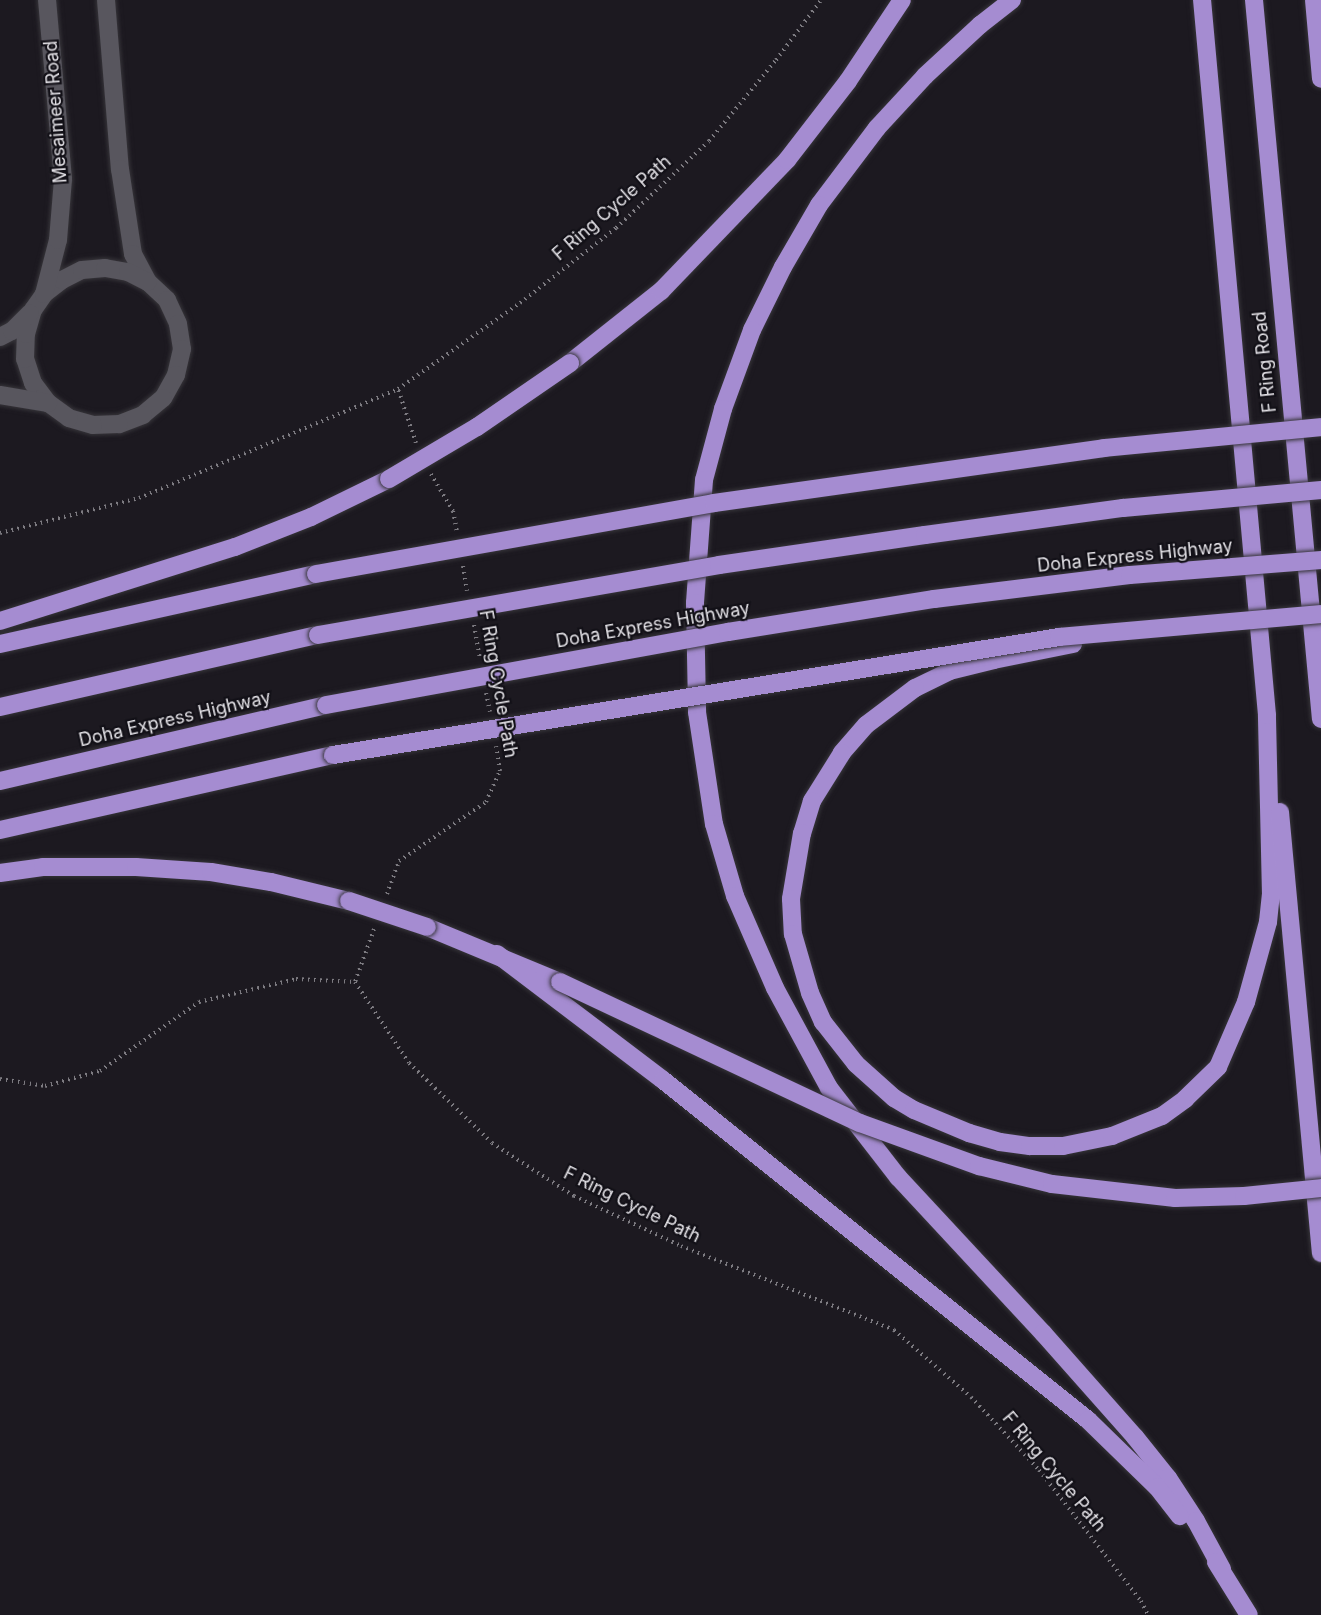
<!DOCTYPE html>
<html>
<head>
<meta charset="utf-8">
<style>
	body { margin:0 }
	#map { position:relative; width:1321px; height:1615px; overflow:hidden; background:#1c1920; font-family:Inter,sans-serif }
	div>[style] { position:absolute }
	.path>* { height:4px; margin-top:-2px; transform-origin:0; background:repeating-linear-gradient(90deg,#7d7b81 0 1.5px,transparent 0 6px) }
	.roads { filter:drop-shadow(0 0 2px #37353a) drop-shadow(0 0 2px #37353a) }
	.minor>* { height:18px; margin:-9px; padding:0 9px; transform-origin:9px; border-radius:9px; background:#58565e }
	.highway>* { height:18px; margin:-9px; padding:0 9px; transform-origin:9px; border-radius:9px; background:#a58cd1 }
	.bridges { filter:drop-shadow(0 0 2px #37353a) drop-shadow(0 0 2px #37353a) }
	.highway-bridge>* { height:18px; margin:-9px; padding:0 9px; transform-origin:9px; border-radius:9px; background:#a58cd1 }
	span { translate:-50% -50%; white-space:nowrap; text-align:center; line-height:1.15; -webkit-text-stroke:4.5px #121017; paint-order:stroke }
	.street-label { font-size:18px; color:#e3e1e6 }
</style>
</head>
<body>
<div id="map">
	<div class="path">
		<div style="left:416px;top:443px;width:57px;rotate:-108.4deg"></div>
		<div style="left:398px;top:389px;width:149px;rotate:-35.2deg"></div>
		<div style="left:520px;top:303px;width:122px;rotate:-38deg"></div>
		<div style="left:616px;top:228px;width:127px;rotate:-43.1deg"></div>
		<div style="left:709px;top:141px;width:105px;rotate:-50.4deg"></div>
		<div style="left:776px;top:60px;width:75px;rotate:-53.1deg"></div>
		<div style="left:431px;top:474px;width:43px;rotate:59.3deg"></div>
		<div style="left:453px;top:511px;width:21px;rotate:79deg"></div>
		<div style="left:0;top:533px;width:143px;rotate:-14.1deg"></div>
		<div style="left:139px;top:498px;width:281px;rotate:-22.8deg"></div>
		<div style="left:463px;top:566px;width:25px;rotate:81deg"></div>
		<div style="left:474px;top:625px;width:35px;rotate:80deg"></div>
		<div style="left:486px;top:693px;width:19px;rotate:78deg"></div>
		<div style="left:387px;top:894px;width:35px;rotate:-70deg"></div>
		<div style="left:399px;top:861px;width:105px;rotate:-34.1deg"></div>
		<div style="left:486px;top:802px;width:34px;rotate:-66deg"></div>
		<div style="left:500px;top:771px;width:25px;rotate:-99deg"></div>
		<div style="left:374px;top:929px;width:56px;rotate:109.7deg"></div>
		<div style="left:355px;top:982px;width:97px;rotate:56.3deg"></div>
		<div style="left:409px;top:1063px;width:115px;rotate:43.9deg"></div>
		<div style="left:492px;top:1143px;width:98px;rotate:32.9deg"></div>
		<div style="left:574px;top:1196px;width:118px;rotate:25deg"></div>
		<div style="left:681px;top:1246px;width:229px;rotate:21.5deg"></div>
		<div style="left:894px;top:1330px;width:102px;rotate:41deg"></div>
		<div style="left:971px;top:1397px;width:100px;rotate:47deg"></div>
		<div style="left:1039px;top:1470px;width:166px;rotate:52.1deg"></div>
		<div style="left:1141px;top:1601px;width:16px;rotate:63deg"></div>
		<div style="left:0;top:1079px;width:46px;rotate:8.8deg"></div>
		<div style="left:45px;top:1086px;width:57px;rotate:-15.3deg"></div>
		<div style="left:100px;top:1071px;width:121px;rotate:-34.9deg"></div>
		<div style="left:199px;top:1002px;width:100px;rotate:-13.3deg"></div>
		<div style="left:296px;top:979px;width:59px;rotate:2.9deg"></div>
	</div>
	<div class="roads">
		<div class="minor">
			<div style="left:106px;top:0;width:170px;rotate:85.3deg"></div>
			<div style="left:120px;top:169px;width:86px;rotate:81.3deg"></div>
			<div style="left:133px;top:254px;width:32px;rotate:62deg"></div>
			<div style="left:148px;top:282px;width:26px;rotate:43deg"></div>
			<div style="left:167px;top:300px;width:26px;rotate:65deg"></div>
			<div style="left:178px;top:324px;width:25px;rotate:81deg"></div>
			<div style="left:182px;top:349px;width:27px;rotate:103deg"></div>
			<div style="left:176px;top:375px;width:26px;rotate:119deg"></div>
			<div style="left:163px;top:398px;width:26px;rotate:140deg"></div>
			<div style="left:143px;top:415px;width:26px;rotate:159deg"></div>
			<div style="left:119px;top:424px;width:26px;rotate:178deg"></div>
			<div style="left:93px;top:425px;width:25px;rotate:-164deg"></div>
			<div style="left:69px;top:418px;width:26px;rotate:-144deg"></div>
			<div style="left:48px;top:403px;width:25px;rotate:-127deg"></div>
			<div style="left:33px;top:383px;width:25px;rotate:-108deg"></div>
			<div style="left:25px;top:359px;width:25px;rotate:-88deg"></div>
			<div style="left:26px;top:334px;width:25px;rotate:-74deg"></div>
			<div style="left:33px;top:310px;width:19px;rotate:-55deg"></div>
			<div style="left:44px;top:294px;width:23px;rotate:-38deg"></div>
			<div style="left:62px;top:280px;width:22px;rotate:-27deg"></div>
			<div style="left:82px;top:270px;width:23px;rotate:-5deg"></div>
			<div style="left:105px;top:268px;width:23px;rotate:10deg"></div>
			<div style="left:128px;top:272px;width:22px;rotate:27deg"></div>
			<div style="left:44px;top:294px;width:56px;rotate:-75.5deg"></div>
			<div style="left:58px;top:240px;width:61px;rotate:-85.3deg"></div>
			<div style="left:63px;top:179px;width:180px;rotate:-95.1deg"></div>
			<div style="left:0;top:337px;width:13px;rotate:-27deg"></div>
			<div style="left:12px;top:331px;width:25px;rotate:-45deg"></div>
			<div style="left:0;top:395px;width:49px;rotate:9.5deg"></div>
		</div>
		<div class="highway">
			<div style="left:1012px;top:0;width:41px;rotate:142deg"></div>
			<div style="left:980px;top:25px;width:75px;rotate:137.2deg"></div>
			<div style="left:925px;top:76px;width:71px;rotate:132.7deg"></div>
			<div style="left:877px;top:128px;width:96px;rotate:127deg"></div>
			<div style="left:819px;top:205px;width:72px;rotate:120.1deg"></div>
			<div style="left:783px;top:267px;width:70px;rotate:116.2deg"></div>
			<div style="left:752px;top:330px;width:84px;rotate:110.2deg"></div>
			<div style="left:723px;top:409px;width:73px;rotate:105deg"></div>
			<div style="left:704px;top:480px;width:123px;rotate:94.2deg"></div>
			<div style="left:695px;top:603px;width:109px;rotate:88.9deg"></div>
			<div style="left:697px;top:712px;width:113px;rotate:81.4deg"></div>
			<div style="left:714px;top:824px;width:75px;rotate:73.7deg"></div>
			<div style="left:735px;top:896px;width:100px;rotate:66.5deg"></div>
			<div style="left:775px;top:988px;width:114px;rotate:61.6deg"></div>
			<div style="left:829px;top:1088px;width:113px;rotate:52.2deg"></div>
			<div style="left:898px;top:1177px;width:213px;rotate:47.1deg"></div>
			<div style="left:1043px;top:1333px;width:139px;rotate:48.5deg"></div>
			<div style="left:1135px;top:1437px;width:53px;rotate:51.2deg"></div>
			<div style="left:1168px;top:1478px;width:51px;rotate:56.9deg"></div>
			<div style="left:1196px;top:1521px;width:55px;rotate:61.6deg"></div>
			<div style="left:1254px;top:0;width:722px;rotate:84.68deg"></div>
			<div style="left:1314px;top:0;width:79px;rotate:84.9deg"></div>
			<div style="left:570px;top:363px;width:116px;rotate:-38.4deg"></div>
			<div style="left:661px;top:291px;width:182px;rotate:-46.1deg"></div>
			<div style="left:787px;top:160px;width:100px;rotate:-52.3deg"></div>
			<div style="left:848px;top:81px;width:97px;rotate:-56.3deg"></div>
			<div style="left:0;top:621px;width:246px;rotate:-17.5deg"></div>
			<div style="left:235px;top:547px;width:82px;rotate:-21.5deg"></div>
			<div style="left:311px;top:517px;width:87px;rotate:-26deg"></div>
			<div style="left:0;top:644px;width:324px;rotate:-12.5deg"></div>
			<div style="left:1073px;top:644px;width:81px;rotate:168.6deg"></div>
			<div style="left:994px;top:660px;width:45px;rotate:166deg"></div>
			<div style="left:950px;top:671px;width:39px;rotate:154deg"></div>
			<div style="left:915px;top:688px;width:61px;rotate:142.9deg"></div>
			<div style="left:866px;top:725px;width:37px;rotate:131deg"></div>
			<div style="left:842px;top:753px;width:57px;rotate:122deg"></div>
			<div style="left:812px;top:801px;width:34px;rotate:107deg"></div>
			<div style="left:802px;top:833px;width:67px;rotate:99.5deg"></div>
			<div style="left:791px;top:899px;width:35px;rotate:87deg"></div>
			<div style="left:793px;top:934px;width:61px;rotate:73.9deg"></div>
			<div style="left:810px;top:993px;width:32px;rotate:66deg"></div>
			<div style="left:823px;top:1022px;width:53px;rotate:51.8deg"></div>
			<div style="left:856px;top:1064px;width:51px;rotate:41.8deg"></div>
			<div style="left:894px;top:1098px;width:23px;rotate:31deg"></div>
			<div style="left:914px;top:1110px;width:60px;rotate:22.7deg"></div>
			<div style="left:969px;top:1133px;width:32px;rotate:16deg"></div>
			<div style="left:1000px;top:1142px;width:30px;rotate:8deg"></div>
			<div style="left:1030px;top:1146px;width:33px"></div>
			<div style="left:1063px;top:1146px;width:50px;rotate:-11.5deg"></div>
			<div style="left:1112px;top:1136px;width:54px;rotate:-21.8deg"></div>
			<div style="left:1162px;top:1116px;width:29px;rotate:-36deg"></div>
			<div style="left:1185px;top:1099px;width:46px;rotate:-44.1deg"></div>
			<div style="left:1218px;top:1067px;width:71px;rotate:-66.7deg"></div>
			<div style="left:1246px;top:1002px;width:83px;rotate:-74.6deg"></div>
			<div style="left:1268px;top:922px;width:27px;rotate:-84deg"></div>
			<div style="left:1271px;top:895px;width:180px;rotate:-91.3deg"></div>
			<div style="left:1267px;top:715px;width:718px;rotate:-95.19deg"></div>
			<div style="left:0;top:707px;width:326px;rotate:-12.8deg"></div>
			<div style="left:0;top:781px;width:335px;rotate:-13.1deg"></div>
			<div style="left:1280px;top:812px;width:443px;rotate:84.7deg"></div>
			<div style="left:0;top:830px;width:341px;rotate:-12.7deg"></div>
			<div style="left:0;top:873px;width:43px;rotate:-7.9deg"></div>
			<div style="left:43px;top:867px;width:93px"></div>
			<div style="left:136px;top:867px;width:75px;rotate:3.8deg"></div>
			<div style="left:211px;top:872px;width:61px;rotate:9.5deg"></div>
			<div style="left:271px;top:882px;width:80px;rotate:13.7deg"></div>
			<div style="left:427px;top:927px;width:144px;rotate:22.5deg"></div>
			<div style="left:497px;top:954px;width:208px;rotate:37.2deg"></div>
			<div style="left:663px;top:1080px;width:544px;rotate:38.66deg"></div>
			<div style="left:1088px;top:1420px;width:96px;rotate:44.2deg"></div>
			<div style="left:1157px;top:1487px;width:37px;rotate:52deg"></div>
			<div style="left:1216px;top:1562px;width:62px;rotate:58.1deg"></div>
		</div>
	</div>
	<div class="bridges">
		<div class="highway-bridge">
			<div style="left:389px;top:479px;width:102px;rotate:-30.6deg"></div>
			<div style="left:477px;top:427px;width:113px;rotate:-34.5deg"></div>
			<div style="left:316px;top:574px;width:404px;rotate:-10.1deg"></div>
			<div style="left:714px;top:503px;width:394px;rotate:-8deg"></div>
			<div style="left:1104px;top:448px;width:218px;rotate:-5.5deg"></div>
			<div style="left:318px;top:635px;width:407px;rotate:-9.9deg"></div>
			<div style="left:719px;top:565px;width:208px;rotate:-8.3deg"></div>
			<div style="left:925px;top:535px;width:200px;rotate:-7.8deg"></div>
			<div style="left:1123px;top:508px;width:199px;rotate:-5.2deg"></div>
			<div style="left:326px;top:705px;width:409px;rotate:-10.3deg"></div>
			<div style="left:728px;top:632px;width:209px;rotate:-9.1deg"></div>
			<div style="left:934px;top:599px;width:197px;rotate:-7deg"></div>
			<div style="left:1130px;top:575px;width:192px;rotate:-4.5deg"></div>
			<div style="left:333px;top:755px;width:736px;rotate:-9.23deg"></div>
			<div style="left:1059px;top:637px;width:263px;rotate:-5deg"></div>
			<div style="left:349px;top:901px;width:82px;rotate:18.4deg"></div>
			<div style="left:560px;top:982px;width:331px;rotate:25.2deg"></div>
			<div style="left:860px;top:1123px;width:127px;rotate:19.9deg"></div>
			<div style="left:979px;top:1166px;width:75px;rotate:13.9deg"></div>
			<div style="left:1052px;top:1184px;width:124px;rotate:6.5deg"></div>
			<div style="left:1175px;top:1198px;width:69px;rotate:-1.7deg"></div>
			<div style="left:1244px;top:1196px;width:77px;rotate:-5.9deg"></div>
		</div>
	</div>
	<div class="street-label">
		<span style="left:56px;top:112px;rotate:-94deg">Mesaimeer Road</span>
		<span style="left:612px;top:208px;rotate:-41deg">F Ring Cycle Path</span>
		<span style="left:1265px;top:362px;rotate:-96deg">F Ring Road</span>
		<span style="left:1135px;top:556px;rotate:-6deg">Doha Express Highway</span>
		<span style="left:653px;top:625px;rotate:-10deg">Doha Express Highway</span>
		<span style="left:498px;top:684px;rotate:80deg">F Ring Cycle Path</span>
		<span style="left:175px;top:719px;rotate:-13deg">Doha Express Highway</span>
		<span style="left:632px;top:1205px;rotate:26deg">F Ring Cycle Path</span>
		<span style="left:1054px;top:1472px;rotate:50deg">F Ring Cycle Path</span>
	</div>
</div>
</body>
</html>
